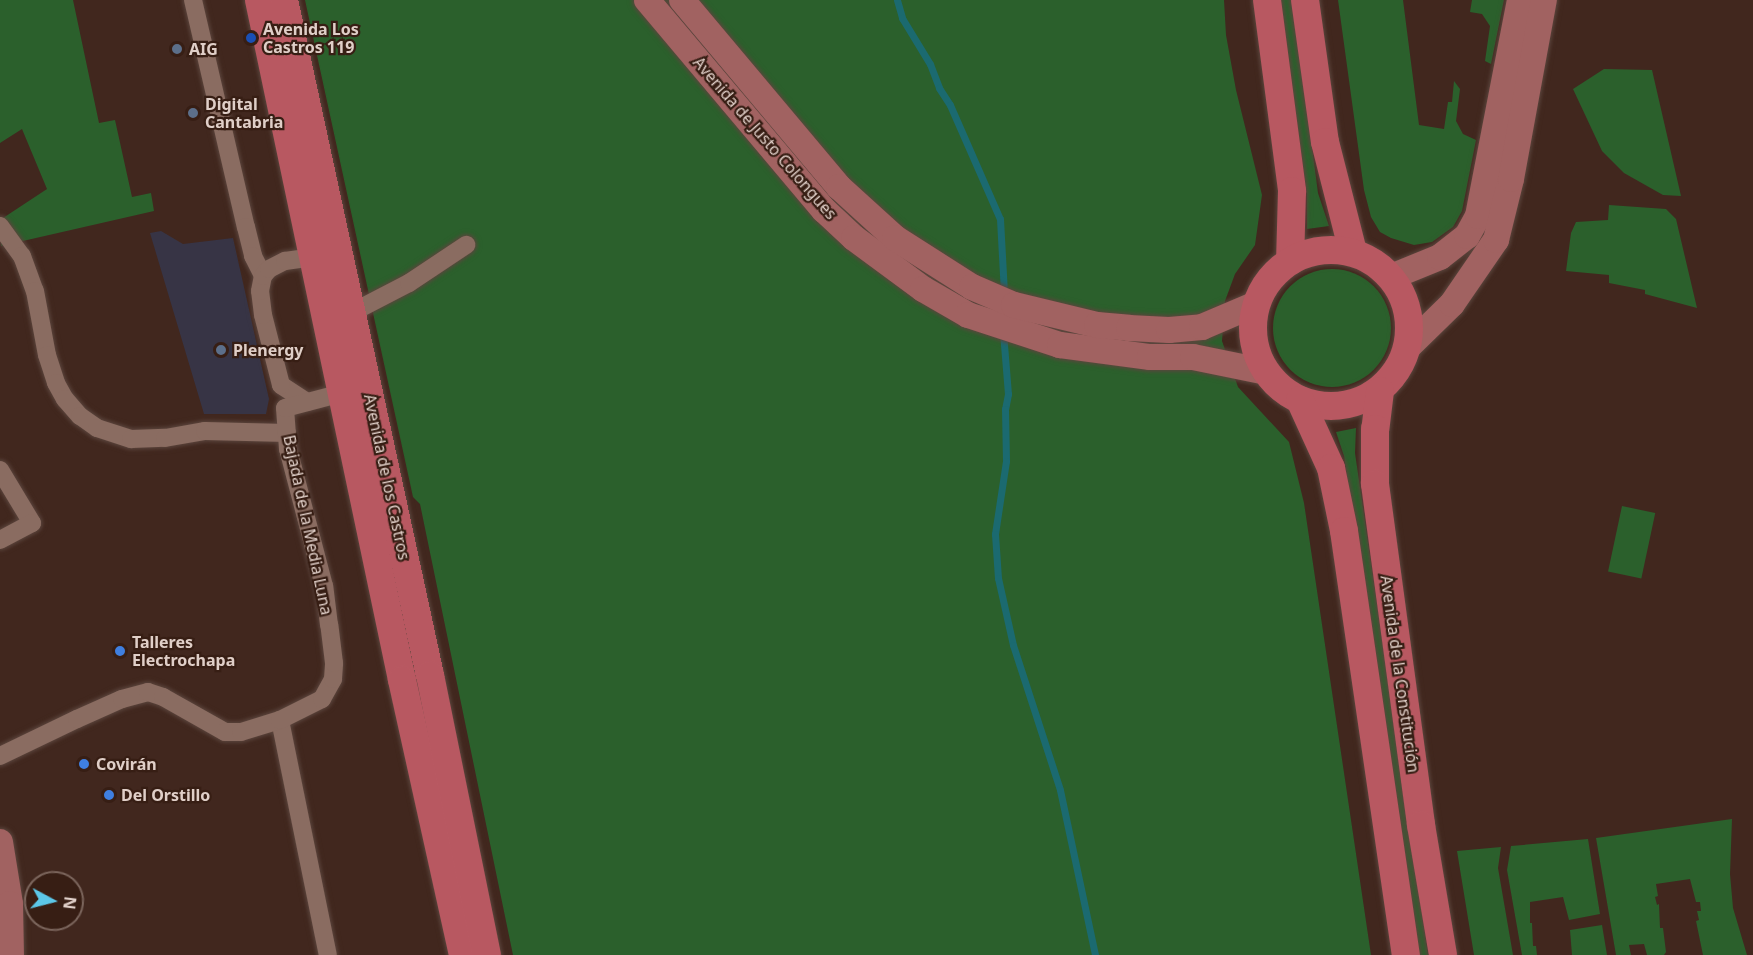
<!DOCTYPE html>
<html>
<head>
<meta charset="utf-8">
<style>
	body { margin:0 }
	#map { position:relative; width:1753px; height:955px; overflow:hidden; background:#41271e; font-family:"Noto Sans",sans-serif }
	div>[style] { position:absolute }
	.commercial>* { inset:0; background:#373445 }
	.green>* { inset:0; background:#2b602c; transform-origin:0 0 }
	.round { border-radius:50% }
	.stream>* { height:7px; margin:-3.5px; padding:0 3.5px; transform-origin:3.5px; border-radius:3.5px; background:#1b6a70 }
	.roads { filter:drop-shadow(0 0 2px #5b453d) drop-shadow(0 0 2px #5b453d) }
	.street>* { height:18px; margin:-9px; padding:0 9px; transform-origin:9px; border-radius:9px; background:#8a6c61 }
	.secondary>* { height:26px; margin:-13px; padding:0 13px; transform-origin:13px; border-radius:13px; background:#a16261 }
	.primary>* { height:28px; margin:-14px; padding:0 14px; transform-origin:14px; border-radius:14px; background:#b85861 }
	.primary>.ring { margin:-14px; padding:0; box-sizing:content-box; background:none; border:28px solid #b85861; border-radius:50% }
	.dots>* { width:16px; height:16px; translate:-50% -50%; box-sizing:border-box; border:3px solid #371e14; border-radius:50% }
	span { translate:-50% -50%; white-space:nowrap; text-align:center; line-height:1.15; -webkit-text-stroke:4.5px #371e14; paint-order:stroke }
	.poi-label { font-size:16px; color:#e0cfc8; font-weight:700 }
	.left { translate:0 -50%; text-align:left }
	.street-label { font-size:16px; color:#e0cfc8 }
	.north { position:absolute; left:24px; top:871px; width:60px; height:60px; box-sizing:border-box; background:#371e14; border:2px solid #7b655c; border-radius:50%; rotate:97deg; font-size:16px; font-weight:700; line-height:24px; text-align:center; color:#e0cfc8 }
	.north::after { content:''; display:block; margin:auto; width:21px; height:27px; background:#5cc7e8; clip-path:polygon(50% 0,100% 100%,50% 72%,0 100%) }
</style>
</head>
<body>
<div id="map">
	<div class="commercial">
		<div style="clip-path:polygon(161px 231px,183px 244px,233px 238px,269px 399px,266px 414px,204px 414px,150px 233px)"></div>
	</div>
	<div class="green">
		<div style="clip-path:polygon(0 0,73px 0,99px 123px,115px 120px,132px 197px,151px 193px,154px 211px,1px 246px,0 220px,47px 189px,22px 129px,0 143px)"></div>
		<div style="clip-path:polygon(305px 0,1224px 0,1226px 35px,1236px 90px,1262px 195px,1255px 245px,1235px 274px,1225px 301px,1222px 341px,1238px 387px,1289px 442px,1304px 503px,1371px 955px,513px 955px,420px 504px,413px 497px)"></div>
		<div style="clip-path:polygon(1280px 0,1293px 0,1318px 193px,1329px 226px,1307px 229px,1307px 195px)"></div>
		<div style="clip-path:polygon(1338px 0,1403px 0,1419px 125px,1444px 129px,1448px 102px,1452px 102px,1454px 81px,1460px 89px,1456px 121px,1463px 134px,1476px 140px,1462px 211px,1453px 227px,1432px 242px,1414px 245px,1391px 238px,1380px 232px,1371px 217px,1364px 190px)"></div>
		<div style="clip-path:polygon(1472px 0,1504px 0,1491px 64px,1485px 61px,1490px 26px,1482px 14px,1470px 12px)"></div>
		<div style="clip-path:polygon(1604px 69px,1652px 70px,1681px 196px,1663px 195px,1624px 173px,1602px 151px,1573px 89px)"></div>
		<div style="clip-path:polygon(1609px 205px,1666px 209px,1676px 219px,1697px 308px,1645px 294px,1645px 290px,1609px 283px,1609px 275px,1566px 271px,1571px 233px,1576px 222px,1608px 220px)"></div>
		<div class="round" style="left:1273px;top:269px;width:118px;height:118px"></div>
		<div style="clip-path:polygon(1356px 428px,1355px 453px,1428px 955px,1416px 955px,1344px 456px,1336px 432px)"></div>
		<div style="left:1622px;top:506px;width:34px;height:67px;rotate:12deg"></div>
		<div style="clip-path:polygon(1732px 819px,1730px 874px,1733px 908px,1747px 955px,1703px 955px,1696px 921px,1699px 920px,1697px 911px,1701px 911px,1700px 902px,1696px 902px,1690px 879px,1656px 884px,1658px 896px,1655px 897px,1657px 905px,1659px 904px,1660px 928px,1663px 928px,1666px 952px,1664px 955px,1647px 955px,1644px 944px,1629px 945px,1631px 955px,1616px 955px,1596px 838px)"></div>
		<div style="clip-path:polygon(1588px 839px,1600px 914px,1569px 920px,1563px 897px,1530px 902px,1530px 923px,1532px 923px,1533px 946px,1536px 946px,1537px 955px,1522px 955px,1507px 870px,1511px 846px)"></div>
		<div style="clip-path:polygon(1501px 847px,1498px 868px,1513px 955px,1474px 955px,1457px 851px)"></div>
		<div style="clip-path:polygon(1602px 925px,1607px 955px,1572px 955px,1570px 930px)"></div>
	</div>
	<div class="stream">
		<div style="left:897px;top:0;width:19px;rotate:74deg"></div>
		<div style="left:902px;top:18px;width:54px;rotate:58.7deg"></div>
		<div style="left:930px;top:64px;width:26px;rotate:69deg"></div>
		<div style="left:939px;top:88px;width:20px;rotate:57deg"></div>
		<div style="left:950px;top:105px;width:124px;rotate:66.3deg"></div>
		<div style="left:1000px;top:219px;width:75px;rotate:86.9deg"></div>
		<div style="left:1003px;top:332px;width:62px;rotate:85.4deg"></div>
		<div style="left:1008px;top:394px;width:15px;rotate:101deg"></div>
		<div style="left:1005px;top:409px;width:52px;rotate:88.9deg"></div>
		<div style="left:1006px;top:461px;width:74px;rotate:98.6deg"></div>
		<div style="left:995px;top:534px;width:44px;rotate:86.1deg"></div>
		<div style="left:998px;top:578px;width:69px;rotate:77.4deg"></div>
		<div style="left:1013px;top:645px;width:152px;rotate:72deg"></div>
		<div style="left:1060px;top:790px;width:169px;rotate:78deg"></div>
	</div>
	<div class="roads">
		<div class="street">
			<div style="left:193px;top:0;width:233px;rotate:76.9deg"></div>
			<div style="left:246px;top:227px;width:30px;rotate:76deg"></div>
			<div style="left:253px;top:256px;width:22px;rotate:63deg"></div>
			<div style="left:0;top:226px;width:37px;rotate:54deg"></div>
			<div style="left:22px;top:256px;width:37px;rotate:70deg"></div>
			<div style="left:35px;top:291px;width:65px;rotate:79.4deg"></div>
			<div style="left:47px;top:355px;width:29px;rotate:72deg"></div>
			<div style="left:56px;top:383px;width:18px;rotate:61deg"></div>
			<div style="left:65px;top:399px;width:23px;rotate:49deg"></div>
			<div style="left:80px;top:416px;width:21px;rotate:35deg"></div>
			<div style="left:97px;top:428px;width:36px;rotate:18deg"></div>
			<div style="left:131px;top:439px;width:34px;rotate:-2deg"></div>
			<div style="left:165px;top:438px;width:41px;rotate:-9.9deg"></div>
			<div style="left:205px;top:431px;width:82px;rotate:1.4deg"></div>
			<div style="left:353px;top:312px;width:63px;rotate:-27.4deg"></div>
			<div style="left:409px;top:283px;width:69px;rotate:-33.7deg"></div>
			<div style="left:307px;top:402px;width:31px;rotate:-147deg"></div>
			<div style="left:281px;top:385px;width:72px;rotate:-104.4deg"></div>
			<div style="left:263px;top:315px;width:24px;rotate:-97deg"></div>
			<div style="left:260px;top:291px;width:15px;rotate:-79deg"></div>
			<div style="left:263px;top:276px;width:9px;rotate:-49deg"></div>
			<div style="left:269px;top:269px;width:18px;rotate:-27deg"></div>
			<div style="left:285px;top:261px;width:29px;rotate:-8deg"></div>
			<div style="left:0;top:470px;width:62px;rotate:58.9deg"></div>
			<div style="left:32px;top:523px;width:36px;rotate:152deg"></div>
			<div style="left:280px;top:720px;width:240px;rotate:78.5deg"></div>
			<div style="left:0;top:756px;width:85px;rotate:-25.7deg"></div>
			<div style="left:77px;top:719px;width:49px;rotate:-24deg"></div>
			<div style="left:122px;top:699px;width:27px;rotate:-15deg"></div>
			<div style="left:148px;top:692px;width:16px;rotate:18deg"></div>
			<div style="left:163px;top:697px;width:71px;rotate:29.4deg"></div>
			<div style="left:225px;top:732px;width:16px"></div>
			<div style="left:241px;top:732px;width:41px;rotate:-17.1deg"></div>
			<div style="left:280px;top:720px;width:47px;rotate:-26.6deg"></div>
			<div style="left:322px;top:699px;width:23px;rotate:-61deg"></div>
			<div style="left:333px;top:679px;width:16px;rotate:-86deg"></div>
			<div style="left:334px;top:663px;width:38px;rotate:-97deg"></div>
			<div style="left:329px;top:625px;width:39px;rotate:-97deg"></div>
			<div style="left:324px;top:586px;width:142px;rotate:-104.7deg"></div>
			<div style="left:288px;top:449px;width:41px;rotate:-94.2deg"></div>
			<div style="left:285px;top:408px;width:59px;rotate:-14.7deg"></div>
		</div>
		<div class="secondary">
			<div style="left:647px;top:0;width:275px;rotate:49.9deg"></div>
			<div style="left:824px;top:210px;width:41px;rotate:43deg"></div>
			<div style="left:854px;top:238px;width:86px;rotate:36.5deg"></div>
			<div style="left:923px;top:289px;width:52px;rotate:30deg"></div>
			<div style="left:968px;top:315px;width:97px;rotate:18.1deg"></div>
			<div style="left:1060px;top:345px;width:91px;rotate:7.6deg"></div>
			<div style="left:1150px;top:357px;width:43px"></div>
			<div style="left:1193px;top:357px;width:75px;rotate:11.6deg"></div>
			<div style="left:682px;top:0;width:244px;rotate:50deg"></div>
			<div style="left:839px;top:187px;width:76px;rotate:42.3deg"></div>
			<div style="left:895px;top:238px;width:91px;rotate:32.5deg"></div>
			<div style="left:972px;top:287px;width:46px;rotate:23.2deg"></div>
			<div style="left:1014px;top:305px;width:85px;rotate:13.5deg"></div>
			<div style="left:1097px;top:325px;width:32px;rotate:5deg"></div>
			<div style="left:1129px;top:328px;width:40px;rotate:2.9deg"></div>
			<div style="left:1169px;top:330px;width:33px;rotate:-5deg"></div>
			<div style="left:1202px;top:327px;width:59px;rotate:-23.1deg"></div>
			<div style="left:1391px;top:277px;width:53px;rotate:-22.2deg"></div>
			<div style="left:1440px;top:257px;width:34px;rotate:-38deg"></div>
			<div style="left:1467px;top:236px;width:23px;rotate:-61deg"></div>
			<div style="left:1478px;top:216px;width:220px;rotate:-79deg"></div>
			<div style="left:1407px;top:348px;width:63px;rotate:-44.4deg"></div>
			<div style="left:1452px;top:304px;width:78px;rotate:-55.5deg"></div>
			<div style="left:1496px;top:240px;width:63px;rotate:-76.2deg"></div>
			<div style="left:1511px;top:179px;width:182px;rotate:-79.6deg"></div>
			<div style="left:0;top:842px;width:63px;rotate:80.8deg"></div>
			<div style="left:10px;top:904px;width:51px;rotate:88.9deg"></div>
		</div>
		<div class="primary">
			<div style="left:259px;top:0;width:695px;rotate:78.12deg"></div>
			<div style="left:402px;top:680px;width:282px;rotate:77.5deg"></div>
			<div style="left:284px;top:0;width:691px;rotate:77.8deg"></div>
			<div style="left:430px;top:675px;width:286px;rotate:78.5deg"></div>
			<div style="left:1267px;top:0;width:193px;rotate:82.5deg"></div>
			<div style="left:1292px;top:191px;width:70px;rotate:91.6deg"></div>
			<div style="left:1305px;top:0;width:143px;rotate:82deg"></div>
			<div style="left:1325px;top:142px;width:114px;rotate:75.7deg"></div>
			<div class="ring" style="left:1253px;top:250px;width:128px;height:128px"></div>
			<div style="left:1380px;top:391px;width:38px;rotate:97deg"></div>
			<div style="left:1375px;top:429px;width:55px;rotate:90deg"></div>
			<div style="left:1375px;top:484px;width:344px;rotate:82.3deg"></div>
			<div style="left:1421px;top:825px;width:132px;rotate:80.4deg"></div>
			<div style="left:1300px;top:400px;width:75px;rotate:65.5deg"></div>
			<div style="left:1331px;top:468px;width:64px;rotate:78.3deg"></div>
			<div style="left:1344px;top:531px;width:429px;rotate:81.7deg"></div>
		</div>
	</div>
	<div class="dots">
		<div style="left:251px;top:38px;background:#1a4fb4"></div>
		<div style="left:177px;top:49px;background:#5c6f8a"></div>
		<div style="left:193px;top:113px;background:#5c6f8a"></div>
		<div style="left:221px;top:350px;background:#5c6f8a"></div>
		<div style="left:120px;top:651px;background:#3f7fe0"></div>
		<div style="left:84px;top:764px;background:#3f7fe0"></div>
		<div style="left:109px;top:795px;background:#3f7fe0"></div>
	</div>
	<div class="poi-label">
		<span class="left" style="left:263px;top:38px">Avenida Los<br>Castros 119</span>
		<span class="left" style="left:189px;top:49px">AIG</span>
		<span class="left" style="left:205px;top:113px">Digital<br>Cantabria</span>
		<span class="left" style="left:233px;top:350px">Plenergy</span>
		<span class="left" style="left:132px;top:651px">Talleres<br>Electrochapa</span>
		<span class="left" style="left:96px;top:764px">Covirán</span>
		<span class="left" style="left:121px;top:795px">Del Orstillo</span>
	</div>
	<div class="street-label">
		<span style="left:765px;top:138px;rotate:49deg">Avenida de Justo Colongues</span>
		<span style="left:387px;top:477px;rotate:78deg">Avenida de los Castros</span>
		<span style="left:308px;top:525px;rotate:78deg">Bajada de la Media Luna</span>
		<span style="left:1400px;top:674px;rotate:82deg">Avenida de la Constitución</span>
	</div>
	<div class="north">N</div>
</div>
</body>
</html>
